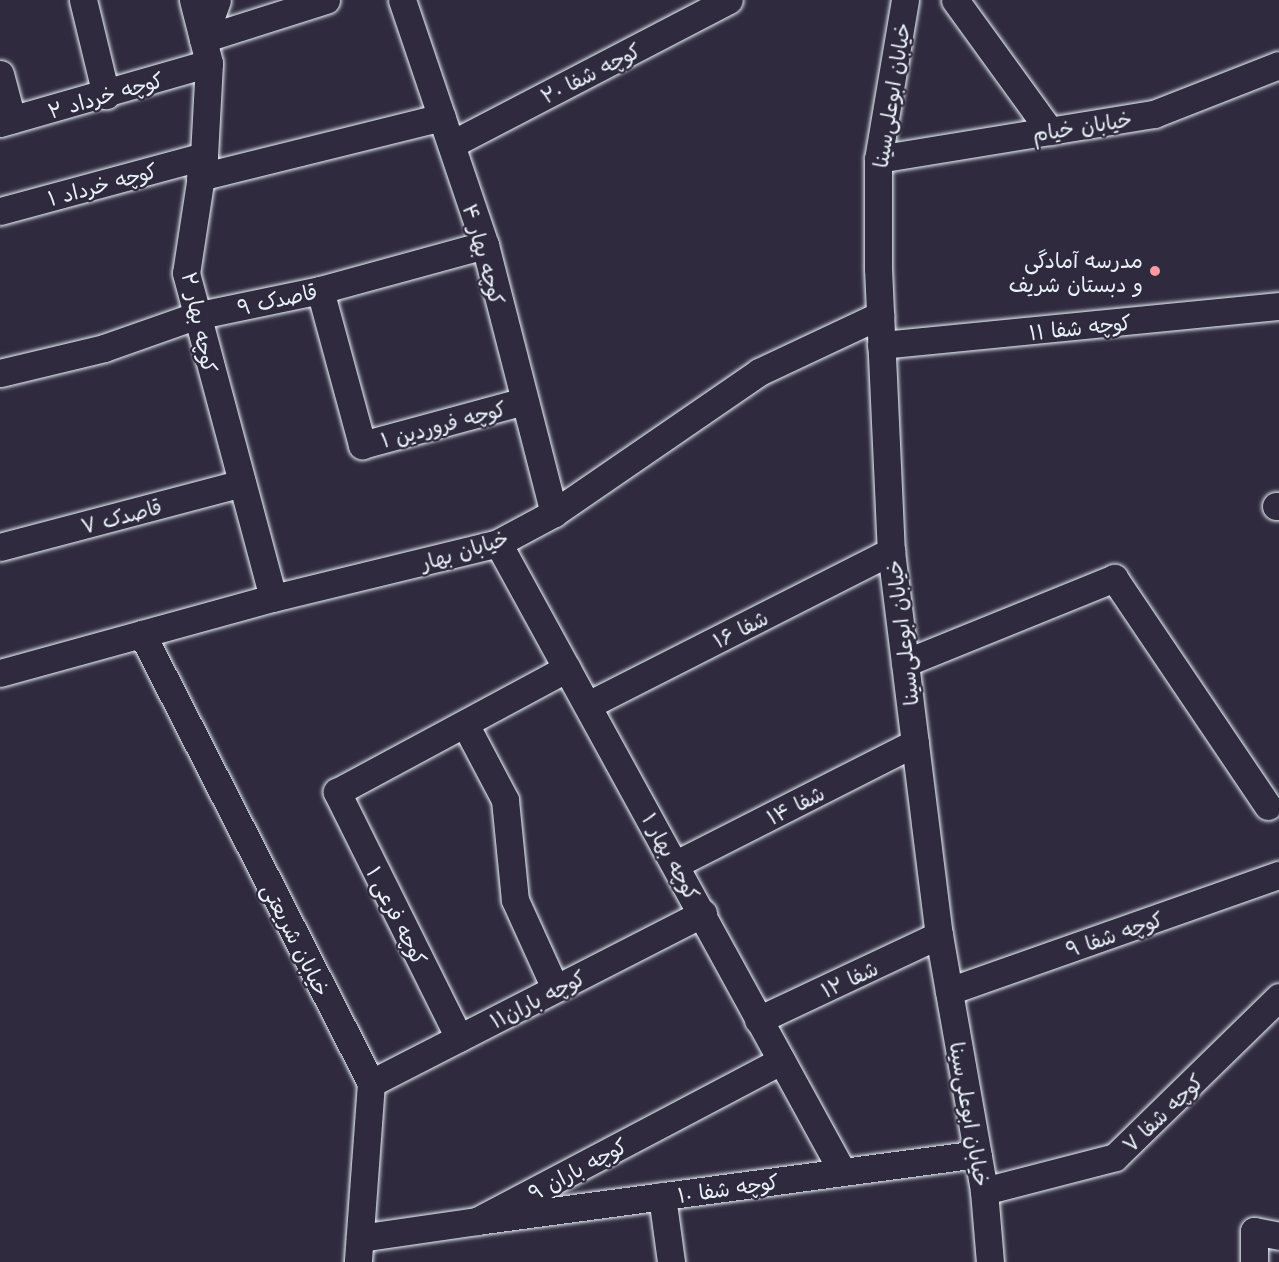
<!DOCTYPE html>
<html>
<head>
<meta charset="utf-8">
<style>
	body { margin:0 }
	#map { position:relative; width:1279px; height:1262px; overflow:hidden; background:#2f2a3d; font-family:"Playpen Sans","Playpen Sans Arabic",sans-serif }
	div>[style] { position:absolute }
	.roads { filter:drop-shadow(0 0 2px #e8f1f8) drop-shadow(0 0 2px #e8f1f8) }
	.minor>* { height:27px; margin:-13.5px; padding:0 13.5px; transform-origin:13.5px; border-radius:13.5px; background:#2f2a3d }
	.dots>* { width:16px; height:16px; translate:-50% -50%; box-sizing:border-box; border:3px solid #2f2a3d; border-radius:50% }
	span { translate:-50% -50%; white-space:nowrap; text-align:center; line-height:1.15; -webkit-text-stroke:4.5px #2f2a3d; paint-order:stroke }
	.street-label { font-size:21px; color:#e8f1f8 }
	.poi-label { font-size:21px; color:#e8f1f8 }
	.right { translate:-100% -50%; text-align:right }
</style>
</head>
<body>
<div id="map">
	<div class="roads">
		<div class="minor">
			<div style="left:83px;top:0;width:98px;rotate:76.4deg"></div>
			<div style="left:193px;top:0;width:65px;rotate:75.7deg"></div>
			<div style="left:209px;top:63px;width:93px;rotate:93.1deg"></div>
			<div style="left:204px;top:156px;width:118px;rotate:98.7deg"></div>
			<div style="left:186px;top:273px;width:336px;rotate:75deg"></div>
			<div style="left:402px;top:0;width:259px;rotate:71.3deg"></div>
			<div style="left:485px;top:245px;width:277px;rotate:75.6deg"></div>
			<div style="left:905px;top:0;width:161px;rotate:99.6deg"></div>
			<div style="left:878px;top:159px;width:109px;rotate:90deg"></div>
			<div style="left:878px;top:268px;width:283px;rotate:87.4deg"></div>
			<div style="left:891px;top:551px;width:387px;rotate:82.9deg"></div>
			<div style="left:939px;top:935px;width:260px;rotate:80deg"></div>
			<div style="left:984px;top:1191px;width:71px;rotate:85.2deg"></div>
			<div style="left:955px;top:0;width:162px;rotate:54.1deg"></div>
			<div style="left:203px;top:39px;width:129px;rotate:-17.6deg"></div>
			<div style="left:203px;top:39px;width:41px;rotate:-70.3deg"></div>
			<div style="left:0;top:74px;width:47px;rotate:75.1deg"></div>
			<div style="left:0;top:123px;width:217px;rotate:-16deg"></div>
			<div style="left:452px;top:144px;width:312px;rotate:-27.5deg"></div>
			<div style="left:878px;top:159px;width:280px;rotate:-9.3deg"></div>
			<div style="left:1154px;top:114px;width:134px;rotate:-21.4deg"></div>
			<div style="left:200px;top:177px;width:249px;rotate:-13.9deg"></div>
			<div style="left:0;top:211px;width:211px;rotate:-15.1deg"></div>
			<div style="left:320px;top:290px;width:161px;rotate:74.8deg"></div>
			<div style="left:362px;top:445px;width:168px;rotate:-15.2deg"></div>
			<div style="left:881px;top:345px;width:400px;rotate:-5.6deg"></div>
			<div style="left:0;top:373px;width:107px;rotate:-13.5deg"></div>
			<div style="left:104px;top:348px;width:96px;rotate:-19.4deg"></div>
			<div style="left:195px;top:316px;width:128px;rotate:-11.7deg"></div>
			<div style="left:320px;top:290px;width:171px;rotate:-15.3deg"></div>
			<div style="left:1276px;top:506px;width:3px"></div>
			<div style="left:498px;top:543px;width:716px;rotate:61.29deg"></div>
			<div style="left:0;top:547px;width:250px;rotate:-14.8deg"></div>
			<div style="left:142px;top:634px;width:504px;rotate:62.98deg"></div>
			<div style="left:371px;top:1083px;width:179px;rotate:94.2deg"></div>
			<div style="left:905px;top:663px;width:226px;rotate:-22.1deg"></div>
			<div style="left:1114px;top:578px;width:275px;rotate:56deg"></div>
			<div style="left:0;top:673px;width:283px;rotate:-15.4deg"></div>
			<div style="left:273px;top:598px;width:232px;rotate:-13.7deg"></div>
			<div style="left:498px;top:543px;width:64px;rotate:-28.2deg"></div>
			<div style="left:554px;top:513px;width:249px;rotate:-34.5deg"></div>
			<div style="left:759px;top:372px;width:134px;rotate:-25.2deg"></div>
			<div style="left:588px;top:705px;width:340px;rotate:-26.9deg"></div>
			<div style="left:465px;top:724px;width:86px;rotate:62.2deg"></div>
			<div style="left:505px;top:800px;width:100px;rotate:84.3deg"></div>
			<div style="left:515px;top:900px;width:97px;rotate:65.6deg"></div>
			<div style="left:676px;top:864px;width:268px;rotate:-26.9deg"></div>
			<div style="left:949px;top:991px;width:350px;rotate:-19.4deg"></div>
			<div style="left:758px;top:1020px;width:200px;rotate:-25.2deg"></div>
			<div style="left:459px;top:1038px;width:275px;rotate:-116.4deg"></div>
			<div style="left:337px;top:792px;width:261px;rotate:-28.3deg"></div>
			<div style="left:371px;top:1083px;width:373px;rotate:-27.1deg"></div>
			<div style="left:984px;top:1191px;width:135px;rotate:-14.5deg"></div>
			<div style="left:1115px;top:1157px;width:229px;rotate:-44.3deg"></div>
			<div style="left:662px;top:1196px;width:67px;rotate:82.2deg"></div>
			<div style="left:477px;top:1221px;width:505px;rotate:-7.62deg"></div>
			<div style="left:360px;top:1238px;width:118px;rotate:-8.3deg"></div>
			<div style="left:477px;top:1221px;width:344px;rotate:-27.8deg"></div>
			<div style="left:1254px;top:1262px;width:31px;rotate:-90deg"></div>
			<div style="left:1254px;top:1231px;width:25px;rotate:11deg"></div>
		</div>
	</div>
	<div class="dots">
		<div style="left:1155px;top:271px;background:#ff9aa2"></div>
	</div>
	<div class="street-label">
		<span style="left:590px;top:72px;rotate:-27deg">کوچه شفا ۲۰</span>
		<span style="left:105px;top:94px;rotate:-16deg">کوچه خرداد ۲</span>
		<span style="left:890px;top:95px;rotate:-81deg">خیابان ابوعلی‌سینا</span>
		<span style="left:1082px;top:125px;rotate:-9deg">خیابان خیام</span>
		<span style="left:102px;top:183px;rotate:-15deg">کوچه خرداد ۱</span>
		<span style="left:485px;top:254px;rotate:74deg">کوچه بهار ۴</span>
		<span style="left:277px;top:298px;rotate:-12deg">قاصدک ۹</span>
		<span style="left:201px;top:322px;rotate:78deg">کوچه بهار ۲</span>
		<span style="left:1080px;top:326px;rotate:-6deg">کوچه شفا ۱۱</span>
		<span style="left:443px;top:423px;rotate:-15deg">کوچه فروردین ۱</span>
		<span style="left:121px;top:515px;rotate:-15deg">قاصدک ۷</span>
		<span style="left:464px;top:549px;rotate:-17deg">خیابان بهار</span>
		<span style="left:740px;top:628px;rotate:-27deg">شفا ۱۶</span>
		<span style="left:901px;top:633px;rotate:-97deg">خیابان ابوعلی‌سینا</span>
		<span style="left:795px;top:804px;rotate:-27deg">شفا ۱۴</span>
		<span style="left:672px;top:856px;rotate:61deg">کوچه بهار ۱</span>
		<span style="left:398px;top:915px;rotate:63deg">کوچه فرعی ۱</span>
		<span style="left:1114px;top:933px;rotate:-19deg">کوچه شفا ۹</span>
		<span style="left:297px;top:939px;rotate:63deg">خیابان شریعتی</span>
		<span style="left:849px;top:978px;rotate:-25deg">شفا ۱۲</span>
		<span style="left:537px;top:998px;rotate:-27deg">کوچه باران۱۱</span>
		<span style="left:1162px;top:1112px;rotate:-44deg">کوچه شفا ۷</span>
		<span style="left:971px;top:1114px;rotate:80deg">خیابان ابوعلی‌سینا</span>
		<span style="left:577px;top:1168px;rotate:-28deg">کوچه باران ۹</span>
		<span style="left:728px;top:1187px;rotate:-8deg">کوچه شفا ۱۰</span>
	</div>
	<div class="poi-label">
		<span class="right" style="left:1143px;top:271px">مدرسه آمادگی<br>و دبستان شریف</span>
	</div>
</div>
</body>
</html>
